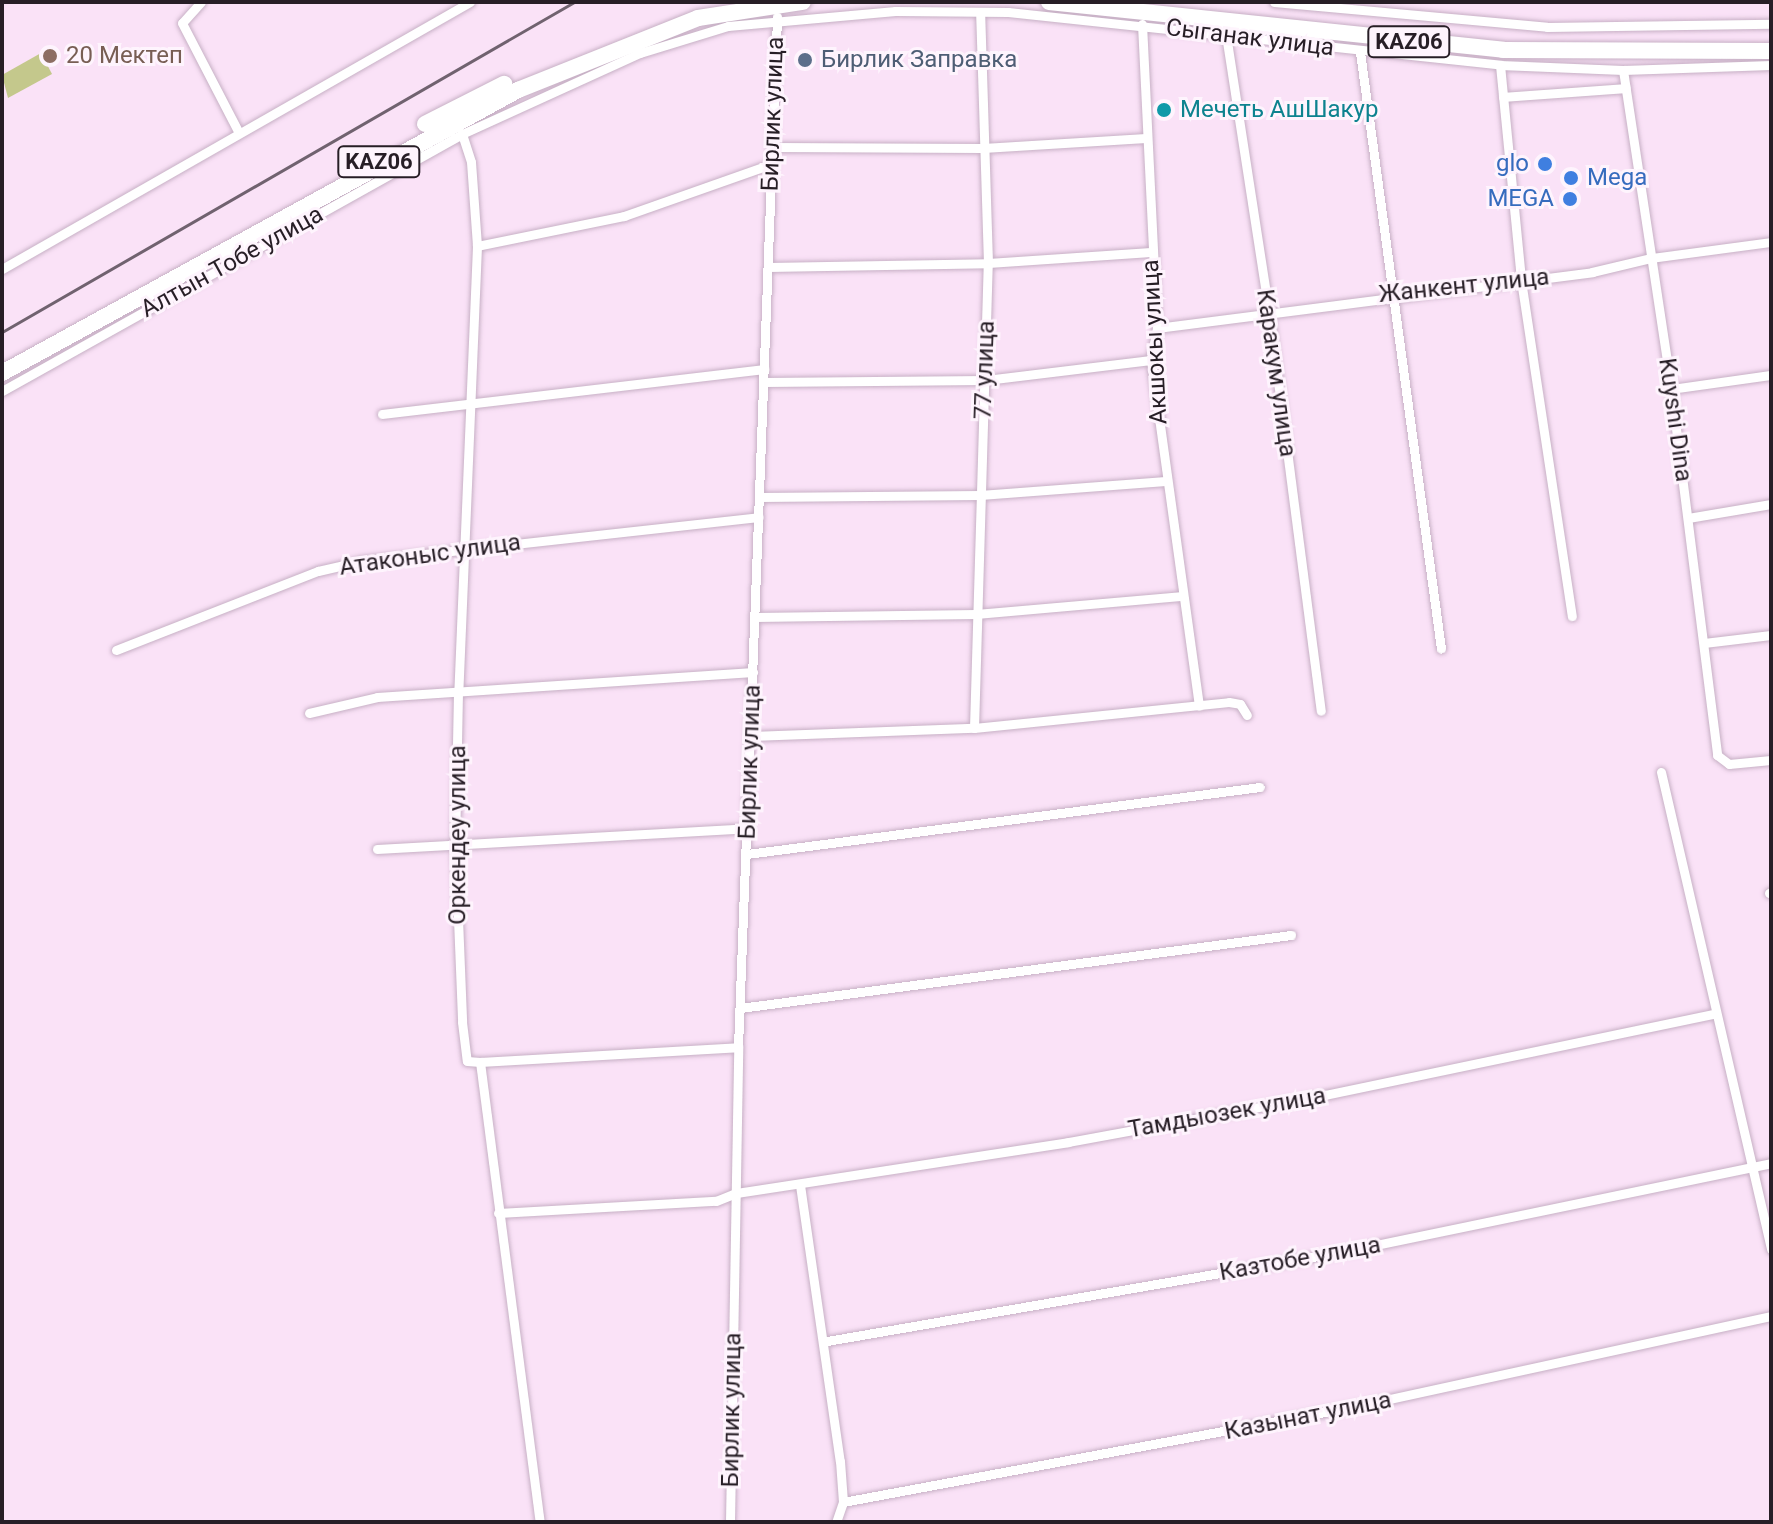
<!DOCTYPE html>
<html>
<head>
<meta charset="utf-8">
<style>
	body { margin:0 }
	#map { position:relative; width:1773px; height:1524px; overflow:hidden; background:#fae2f7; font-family:Roboto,sans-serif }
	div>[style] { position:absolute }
	.green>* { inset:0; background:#c4c88c }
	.roads { filter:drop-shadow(0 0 2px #c7b0c5) drop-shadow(0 0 2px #c7b0c5) }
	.minor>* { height:9px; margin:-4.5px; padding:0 4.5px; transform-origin:4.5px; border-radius:4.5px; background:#fff }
	.trunk>* { height:16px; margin:-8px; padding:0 8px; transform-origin:8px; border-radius:8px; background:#fff }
	.rail>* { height:3px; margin:-1.5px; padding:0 1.5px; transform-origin:1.5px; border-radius:1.5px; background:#70626f }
	.dots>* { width:22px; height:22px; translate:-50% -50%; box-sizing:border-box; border:4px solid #fef4fd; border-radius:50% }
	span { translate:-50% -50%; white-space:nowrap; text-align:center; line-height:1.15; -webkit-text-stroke:6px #fef4fd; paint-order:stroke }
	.shield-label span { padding:2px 6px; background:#fef4fd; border:2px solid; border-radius:6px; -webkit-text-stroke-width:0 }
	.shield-label { font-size:22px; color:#271e26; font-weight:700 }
	.street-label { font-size:24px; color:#271e26 }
	.education-label { font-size:24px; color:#785e54 }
	.left { translate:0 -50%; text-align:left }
	.service-label { font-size:24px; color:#4e5e75 }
	.culture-label { font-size:24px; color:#0d838f }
	.shop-label { font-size:24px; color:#366cbe }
	.right { translate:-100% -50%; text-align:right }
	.frame { position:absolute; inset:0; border:4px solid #271e26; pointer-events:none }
</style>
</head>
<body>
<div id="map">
	<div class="green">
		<div style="clip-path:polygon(41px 53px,52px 74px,8px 98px,2px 75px)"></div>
	</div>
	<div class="roads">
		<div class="minor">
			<div style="left:201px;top:2px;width:28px;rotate:132deg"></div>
			<div style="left:182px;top:23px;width:124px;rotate:62.6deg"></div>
			<div style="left:1274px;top:2px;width:274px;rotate:5.2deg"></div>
			<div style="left:1547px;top:27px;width:224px;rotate:-0.8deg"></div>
			<div style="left:1142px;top:24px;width:304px;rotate:87.2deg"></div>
			<div style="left:1157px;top:328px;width:33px;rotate:101deg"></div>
			<div style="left:1151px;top:360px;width:349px;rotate:82.1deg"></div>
			<div style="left:1226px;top:35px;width:280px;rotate:81.2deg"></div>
			<div style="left:1269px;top:312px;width:402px;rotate:82.6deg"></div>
			<div style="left:1360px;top:52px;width:602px;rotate:82.27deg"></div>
			<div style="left:1500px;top:65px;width:216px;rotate:84.4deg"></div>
			<div style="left:1521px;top:280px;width:340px;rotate:81.4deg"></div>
			<div style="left:1623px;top:70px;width:323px;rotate:81.4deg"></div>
			<div style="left:1671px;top:389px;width:369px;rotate:82.8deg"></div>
			<div style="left:1717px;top:755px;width:15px;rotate:37deg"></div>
			<div style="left:1729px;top:764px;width:42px;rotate:-5.4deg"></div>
			<div style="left:1503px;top:97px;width:123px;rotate:-4.2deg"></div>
			<div style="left:462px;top:134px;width:29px;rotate:72deg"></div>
			<div style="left:471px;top:162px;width:84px;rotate:85.9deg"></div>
			<div style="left:477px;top:246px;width:446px;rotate:92.4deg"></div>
			<div style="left:458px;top:692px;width:152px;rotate:91.1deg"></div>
			<div style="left:455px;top:844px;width:178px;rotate:87.7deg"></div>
			<div style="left:462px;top:1022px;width:39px;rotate:83deg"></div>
			<div style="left:467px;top:1061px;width:13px;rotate:4deg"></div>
			<div style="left:480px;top:1062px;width:464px;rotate:82.6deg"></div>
			<div style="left:772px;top:147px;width:211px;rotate:0.3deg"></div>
			<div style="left:983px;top:148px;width:163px;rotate:-3.5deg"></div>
			<div style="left:477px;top:246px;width:150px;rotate:-11.5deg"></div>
			<div style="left:624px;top:216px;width:157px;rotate:-19.4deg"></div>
			<div style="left:768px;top:267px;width:220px;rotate:-1deg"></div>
			<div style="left:988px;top:263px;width:163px;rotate:-3.9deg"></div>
			<div style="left:2px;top:269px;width:539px;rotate:-29.71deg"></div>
			<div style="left:1157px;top:328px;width:439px;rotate:-7.3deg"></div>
			<div style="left:1592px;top:272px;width:61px;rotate:-13.3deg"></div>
			<div style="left:1651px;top:258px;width:121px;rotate:-7.6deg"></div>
			<div style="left:764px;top:382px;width:222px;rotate:-0.5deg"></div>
			<div style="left:986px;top:380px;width:166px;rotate:-6.9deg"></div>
			<div style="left:1671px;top:389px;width:101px;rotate:-8deg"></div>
			<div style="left:2px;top:391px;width:527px;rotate:-29.19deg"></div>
			<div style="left:462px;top:134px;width:196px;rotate:-24.5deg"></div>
			<div style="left:640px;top:53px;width:92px;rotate:-17.1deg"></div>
			<div style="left:728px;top:26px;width:168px;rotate:-5.1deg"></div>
			<div style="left:895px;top:11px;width:113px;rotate:0.5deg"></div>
			<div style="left:1008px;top:12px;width:495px;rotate:6.1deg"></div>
			<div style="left:1500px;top:65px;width:123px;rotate:2.3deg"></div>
			<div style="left:1623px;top:70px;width:148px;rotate:-1.9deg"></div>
			<div style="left:382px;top:414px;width:385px;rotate:-6.7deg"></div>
			<div style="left:760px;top:497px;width:220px;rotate:-0.5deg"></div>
			<div style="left:980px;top:495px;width:186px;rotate:-4.3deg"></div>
			<div style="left:1688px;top:518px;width:84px;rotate:-9.6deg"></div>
			<div style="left:755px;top:617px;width:221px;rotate:-0.8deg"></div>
			<div style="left:976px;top:614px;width:205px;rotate:-5deg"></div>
			<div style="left:1704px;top:643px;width:67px;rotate:-6.8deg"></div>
			<div style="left:116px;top:650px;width:217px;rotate:-21.4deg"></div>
			<div style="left:318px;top:571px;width:44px;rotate:-13.1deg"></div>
			<div style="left:361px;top:561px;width:400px;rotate:-6.3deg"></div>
			<div style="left:309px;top:713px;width:70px;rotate:-13.2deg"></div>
			<div style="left:377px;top:697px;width:377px;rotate:-3.8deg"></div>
			<div style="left:974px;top:728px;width:465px;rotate:-88.3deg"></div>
			<div style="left:988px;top:263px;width:251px;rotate:-91.8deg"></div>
			<div style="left:751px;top:736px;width:223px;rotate:-2.1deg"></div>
			<div style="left:974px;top:728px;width:256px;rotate:-5.8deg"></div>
			<div style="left:1229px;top:702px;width:11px;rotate:10deg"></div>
			<div style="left:1240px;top:704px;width:13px;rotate:58deg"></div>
			<div style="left:1661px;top:772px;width:490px;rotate:77deg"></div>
			<div style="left:377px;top:849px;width:371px;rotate:-3.2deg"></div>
			<div style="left:747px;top:854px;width:517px;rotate:-7.44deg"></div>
			<div style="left:1769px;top:893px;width:2px;rotate:-27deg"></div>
			<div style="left:740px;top:1008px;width:556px;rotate:-7.55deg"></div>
			<div style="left:480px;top:1062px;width:258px;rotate:-3.3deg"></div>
			<div style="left:800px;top:1185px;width:279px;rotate:81.8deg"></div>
			<div style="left:840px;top:1461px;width:41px;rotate:85.8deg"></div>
			<div style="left:843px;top:1502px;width:21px;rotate:109deg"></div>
			<div style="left:498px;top:1213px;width:218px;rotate:-3.2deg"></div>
			<div style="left:716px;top:1201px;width:22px;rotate:-22deg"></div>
			<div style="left:736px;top:1193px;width:336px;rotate:-8.7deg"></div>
			<div style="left:1068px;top:1142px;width:261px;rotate:-10.4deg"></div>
			<div style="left:1325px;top:1095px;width:396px;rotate:-11.8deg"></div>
			<div style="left:827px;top:1341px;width:528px;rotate:-9.82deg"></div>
			<div style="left:1347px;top:1251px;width:433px;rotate:-11.7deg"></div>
			<div style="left:843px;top:1502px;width:533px;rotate:-10.59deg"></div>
			<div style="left:1367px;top:1404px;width:413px;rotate:-12.3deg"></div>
			<div style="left:730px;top:1522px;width:475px;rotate:-89deg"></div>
			<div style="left:738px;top:1047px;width:1031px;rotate:-87.83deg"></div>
		</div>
		<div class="trunk">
			<div style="left:1049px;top:2px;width:457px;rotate:6deg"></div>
			<div style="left:1503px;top:50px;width:268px;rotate:0.2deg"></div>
			<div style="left:425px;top:124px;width:89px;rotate:-26.9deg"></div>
			<div style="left:2px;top:373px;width:589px;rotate:-28.74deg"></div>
			<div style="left:518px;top:90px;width:194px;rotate:-21.8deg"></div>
			<div style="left:698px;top:18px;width:106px;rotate:-8.7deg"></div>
		</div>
	</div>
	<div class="rail">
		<div style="left:2px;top:332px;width:660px;rotate:-29.98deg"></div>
	</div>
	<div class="dots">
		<div style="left:50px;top:56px;background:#8d6e63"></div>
		<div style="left:805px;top:60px;background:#5c6f8a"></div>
		<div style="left:1164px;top:110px;background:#0f9aa8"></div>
		<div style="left:1545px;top:164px;background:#3f7fe0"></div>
		<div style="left:1571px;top:178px;background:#3f7fe0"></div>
		<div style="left:1570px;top:199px;background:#3f7fe0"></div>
	</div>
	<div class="shield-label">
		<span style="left:1409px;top:42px">KАZ06</span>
		<span style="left:379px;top:162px">KАZ06</span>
	</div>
	<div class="street-label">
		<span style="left:1250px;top:38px;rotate:7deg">Сыганак улица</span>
		<span style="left:773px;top:114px;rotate:-88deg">Бирлик улица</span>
		<span style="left:232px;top:262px;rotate:-29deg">Алтын Тобе улица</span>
		<span style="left:1464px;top:286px;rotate:-6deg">Жанкент улица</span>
		<span style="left:1155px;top:342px;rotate:-93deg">Акшокы улица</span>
		<span style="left:985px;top:370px;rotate:-88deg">77 улица</span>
		<span style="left:1276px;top:373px;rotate:82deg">Каракум улица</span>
		<span style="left:1675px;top:420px;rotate:82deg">Kuyshi Dina</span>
		<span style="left:430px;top:555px;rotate:-8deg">Атаконыс улица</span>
		<span style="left:750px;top:762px;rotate:-88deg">Бирлик улица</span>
		<span style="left:458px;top:835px;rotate:-90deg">Оркендеу улица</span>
		<span style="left:1227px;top:1113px;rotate:-10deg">Тамдыозек улица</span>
		<span style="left:1300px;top:1259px;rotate:-10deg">Казтобе улица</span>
		<span style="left:732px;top:1410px;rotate:-89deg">Бирлик улица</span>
		<span style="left:1308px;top:1416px;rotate:-11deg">Казынат улица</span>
	</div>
	<div class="education-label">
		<span class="left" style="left:66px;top:56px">20 Мектеп</span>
	</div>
	<div class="service-label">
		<span class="left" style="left:821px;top:60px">Бирлик Заправка</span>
	</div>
	<div class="culture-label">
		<span class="left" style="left:1180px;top:110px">Мечеть АшШакур</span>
	</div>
	<div class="shop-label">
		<span class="right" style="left:1529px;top:164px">glo</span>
		<span class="left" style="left:1587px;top:178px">Mega</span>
		<span class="right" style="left:1554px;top:199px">MEGA</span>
	</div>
	<div class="frame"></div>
</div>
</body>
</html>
